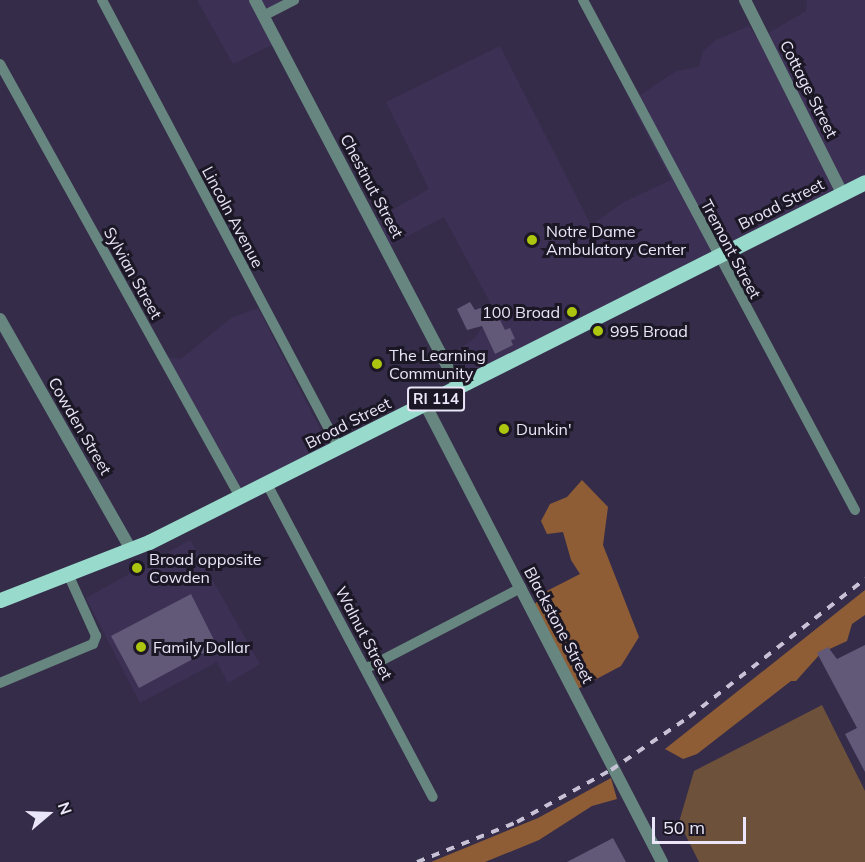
<!DOCTYPE html>
<html>
<head>
<meta charset="utf-8">
<style>
	body { margin:0 }
	#map { position:relative; width:865px; height:862px; overflow:hidden; background:#352c49; font-family:Mulish,sans-serif }
	div>[style] { position:absolute }
	.built>* { inset:0; background:#3c3054 }
	.green>* { inset:0; background:#6e513a }
	.forest>* { inset:0; background:#8e5d35 }
	.building>* { inset:0; background:#625878 }
	.minor>* { height:10px; margin:-5px; padding:0 5px; transform-origin:5px; border-radius:5px; background:#67867f }
	.tertiary>* { height:12px; margin:-6px; padding:0 6px; transform-origin:6px; border-radius:6px; background:#67867f }
	.primary>* { height:15px; margin:-7.5px; padding:0 7.5px; transform-origin:7.5px; border-radius:7.5px; background:#98dbcc }
	.rail>* { height:4px; margin-top:-2px; transform-origin:0; background:repeating-linear-gradient(90deg,#c8c2d7 0 8px,transparent 0 16px) }
	.dots>* { width:16px; height:16px; translate:-50% -50%; box-sizing:border-box; border:3px solid #1b1724; border-radius:50% }
	span { translate:-50% -50%; white-space:nowrap; text-align:center; line-height:1.15; -webkit-text-stroke:6px #1b1724; paint-order:stroke }
	.shield-label span { padding:2px 4px; background:#1b1724; border:2px solid; border-radius:4px; -webkit-text-stroke-width:0 }
	.shield-label { font-size:15px; color:#eae5f8; font-weight:700 }
	.street-label { font-size:16px; color:#eae5f8 }
	.poi-label { font-size:16px; color:#eae5f8 }
	.left { translate:0 -50%; text-align:left }
	.right { translate:-100% -50%; text-align:right }
	.north { position:absolute; left:18px; top:784px; width:60px; height:60px; -webkit-text-stroke:4px #1b1724; paint-order:stroke; rotate:71deg; font-size:16px; font-weight:700; line-height:24px; text-align:center; color:#eae5f8 }
	.north::after { content:''; display:block; margin:auto; width:21px; height:27px; background:#eae5f8; clip-path:polygon(50% 0,100% 100%,50% 72%,0 100%) }
	.scale { position:absolute; left:652px; top:817px; width:94px; height:27px; box-sizing:border-box; border:3px solid #eae5f8; border-top:0; padding-left:8px; font-size:18px; line-height:21px; white-space:nowrap; color:#eae5f8; -webkit-text-stroke:4px #1b1724; paint-order:stroke }
</style>
</head>
<body>
<div id="map">
	<div class="built">
		<div style="clip-path:polygon(197px 0,292px 0,260px 20px,272px 45px,233px 64px)"></div>
		<div style="clip-path:polygon(807px 0,865px 0,865px 180px,456px 388px,442px 360px,475px 338px,494px 310px,444px 217px,383px 249px,369px 223px,429px 189px,386px 102px,500px 46px,591px 225px,624px 202px,671px 180px,630px 102px,676px 71px,699px 67px,703px 51px,716px 40px,749px 26px,758px 39px,806px 11px)"></div>
		<div style="clip-path:polygon(258px 308px,331px 450px,238px 497px,157px 356px,181px 359px,231px 318px)"></div>
		<div style="clip-path:polygon(190px 540px,260px 664px,228px 683px,217px 662px,140px 703px,86px 598px)"></div>
	</div>
	<div class="green">
		<div style="clip-path:polygon(822px 705px,865px 791px,865px 862px,699px 862px,679px 822px,694px 771px)"></div>
	</div>
	<div class="forest">
		<div style="clip-path:polygon(582px 480px,608px 507px,603px 545px,639px 637px,621px 666px,572px 692px,528px 610px,539px 600px,537px 596px,580px 574px,571px 560px,563px 532px,547px 534px,541px 521px,550px 504px,567px 497px)"></div>
		<div style="clip-path:polygon(865px 590px,865px 615px,852px 624px,847px 641px,821px 653px,796px 681px,791px 681px,697px 754px,683px 759px,665px 749px)"></div>
		<div style="clip-path:polygon(611px 778px,617px 799px,592px 806px,539px 840px,485px 862px,431px 862px,538px 818px)"></div>
	</div>
	<div class="building">
		<div style="clip-path:polygon(470px 302px,475px 310px,485px 306px,492px 321px,499px 318px,505px 330px,510px 328px,515px 339px,511px 340px,513px 345px,495px 354px,482px 326px,467px 330px,457px 309px)"></div>
		<div style="clip-path:polygon(191px 594px,217px 646px,139px 688px,111px 636px)"></div>
		<div style="clip-path:polygon(865px 645px,865px 772px,845px 734px,857px 728px,817px 653px,828px 647px,837px 659px)"></div>
		<div style="clip-path:polygon(613px 838px,626px 862px,567px 862px)"></div>
	</div>
	<div class="minor">
		<div style="left:102px;top:0;width:507px;rotate:62.12deg"></div>
		<div style="left:583px;top:0;width:578px;rotate:61.93deg"></div>
		<div style="left:263px;top:16px;width:35px;rotate:-27deg"></div>
		<div style="left:0;top:64px;width:495px;rotate:61deg"></div>
		<div style="left:267px;top:484px;width:354px;rotate:62.1deg"></div>
		<div style="left:367px;top:668px;width:174px;rotate:-27.5deg"></div>
		<div style="left:0;top:683px;width:101px;rotate:-22.8deg"></div>
		<div style="left:93px;top:644px;width:9px;rotate:-69deg"></div>
		<div style="left:96px;top:636px;width:68px;rotate:-114.3deg"></div>
	</div>
	<div class="tertiary">
		<div style="left:255px;top:0;width:438px;rotate:62.3deg"></div>
		<div style="left:745px;top:0;width:216px;rotate:63.3deg"></div>
		<div style="left:0;top:319px;width:266px;rotate:60.4deg"></div>
		<div style="left:425px;top:404px;width:516px;rotate:62.64deg"></div>
	</div>
	<div class="primary">
		<div style="left:0;top:600px;width:160px;rotate:-21.3deg"></div>
		<div style="left:149px;top:542px;width:801px;rotate:-26.69deg"></div>
	</div>
	<div class="rail">
		<div style="left:417px;top:862px;width:108px;rotate:-21.8deg"></div>
		<div style="left:517px;top:822px;width:107px;rotate:-29deg"></div>
		<div style="left:611px;top:770px;width:94px;rotate:-34.2deg"></div>
		<div style="left:689px;top:717px;width:224px;rotate:-38.1deg"></div>
	</div>
	<div class="dots">
		<div style="left:532px;top:240px;background:#acc610"></div>
		<div style="left:572px;top:312px;background:#acc610"></div>
		<div style="left:598px;top:331px;background:#acc610"></div>
		<div style="left:377px;top:364px;background:#acc610"></div>
		<div style="left:504px;top:429px;background:#acc610"></div>
		<div style="left:137px;top:568px;background:#acc610"></div>
		<div style="left:141px;top:647px;background:#acc610"></div>
	</div>
	<div class="shield-label">
		<span style="left:436px;top:399px">RI 114</span>
	</div>
	<div class="street-label">
		<span style="left:809px;top:89px;rotate:63deg">Cottage Street</span>
		<span style="left:372px;top:186px;rotate:62deg">Chestnut Street</span>
		<span style="left:781px;top:204px;rotate:-27deg">Broad Street</span>
		<span style="left:233px;top:217px;rotate:62deg">Lincoln Avenue</span>
		<span style="left:731px;top:249px;rotate:62deg">Tremont Street</span>
		<span style="left:133px;top:273px;rotate:61deg">Sylvian Street</span>
		<span style="left:348px;top:423px;rotate:-27deg">Broad Street</span>
		<span style="left:80px;top:426px;rotate:60deg">Cowden Street</span>
		<span style="left:559px;top:625px;rotate:62deg">Blackstone Street</span>
		<span style="left:364px;top:633px;rotate:62deg">Walnut Street</span>
	</div>
	<div class="poi-label">
		<span class="left" style="left:546px;top:240px">Notre Dame<br>Ambulatory Center</span>
		<span class="right" style="left:560px;top:312px">100 Broad</span>
		<span class="left" style="left:610px;top:331px">995 Broad</span>
		<span class="left" style="left:389px;top:364px">The Learning<br>Community</span>
		<span class="left" style="left:516px;top:429px">Dunkin'</span>
		<span class="left" style="left:149px;top:568px">Broad opposite<br>Cowden</span>
		<span class="left" style="left:153px;top:647px">Family Dollar</span>
	</div>
	<div class="north">N</div>
	<div class="scale">50 m</div>
</div>
</body>
</html>
